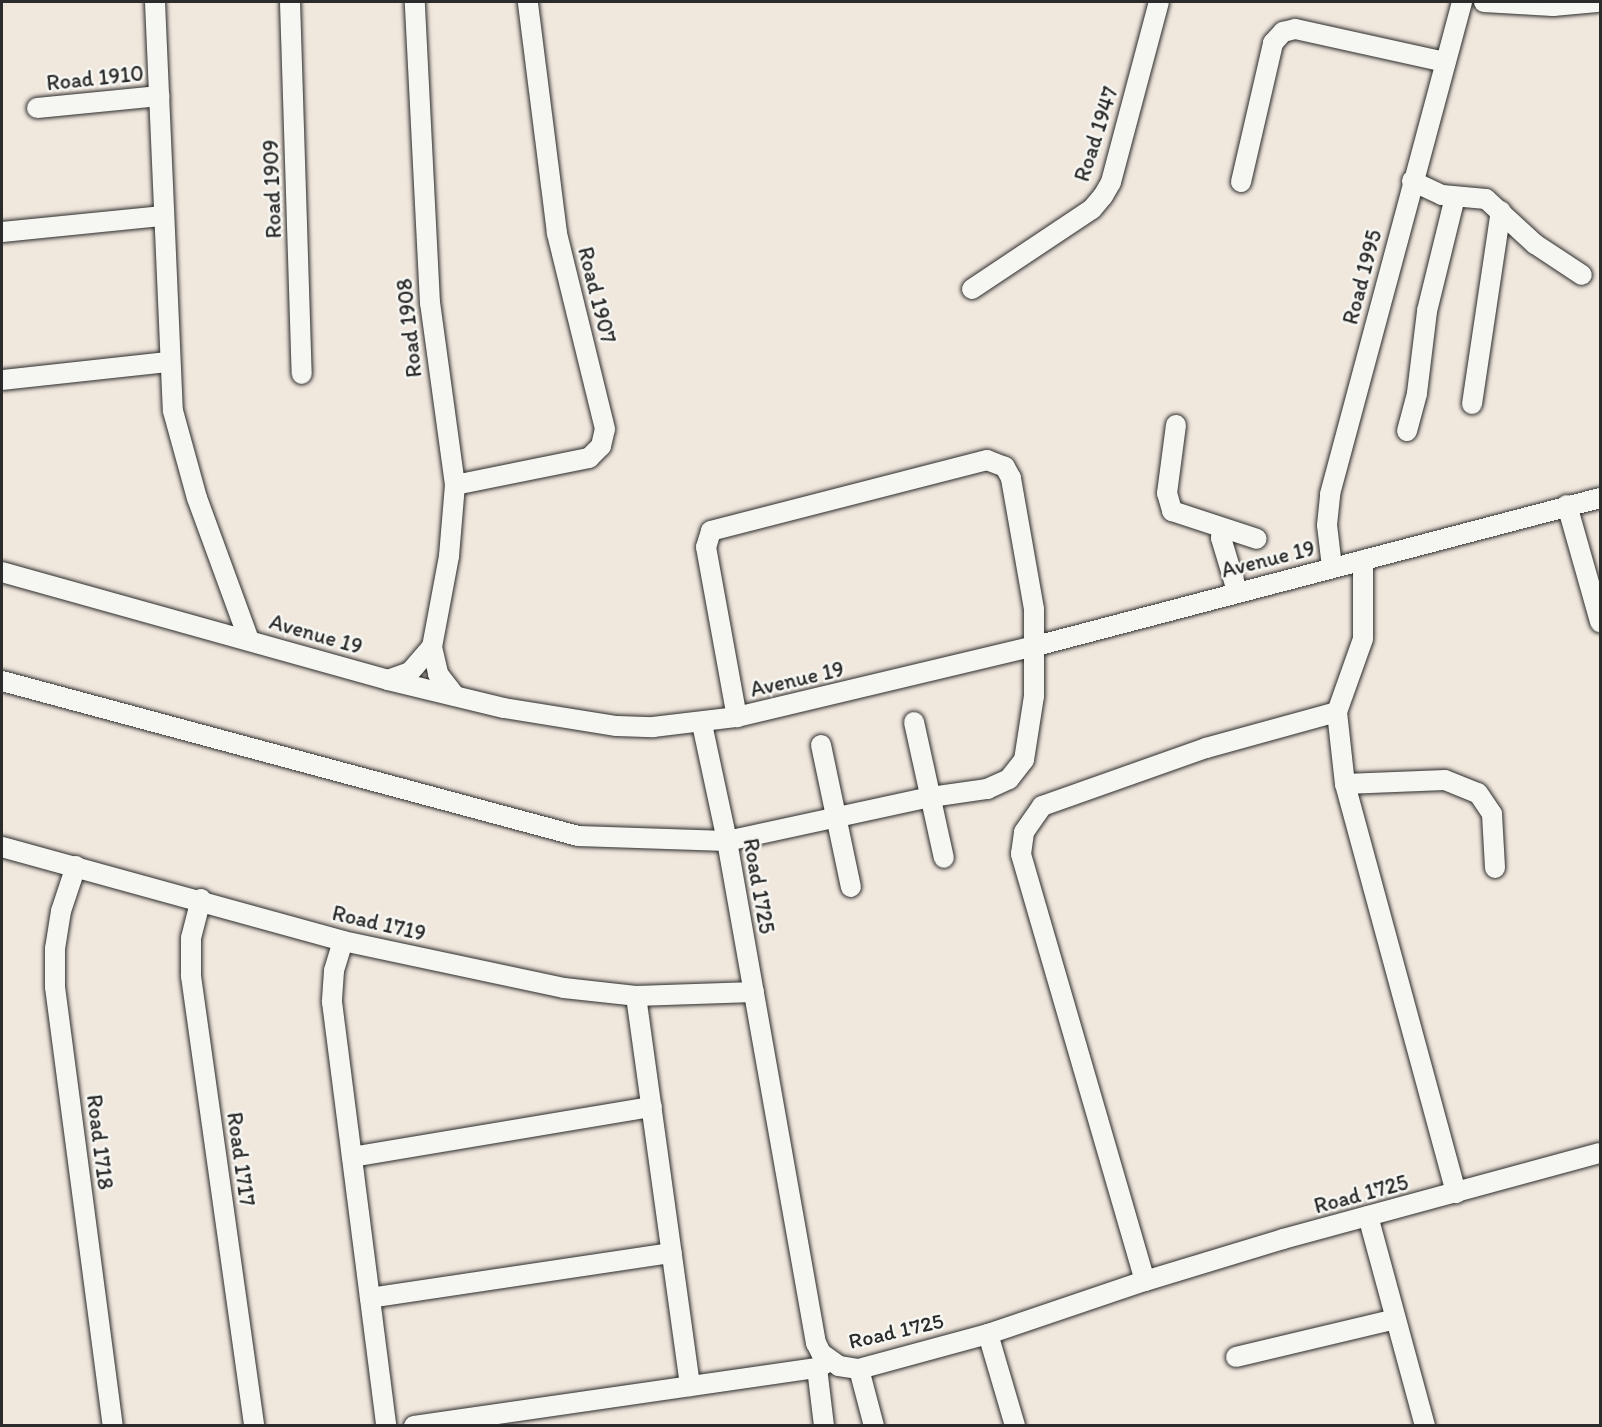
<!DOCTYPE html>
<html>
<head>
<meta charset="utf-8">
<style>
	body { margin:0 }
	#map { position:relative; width:1602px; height:1427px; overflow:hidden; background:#f0e7dd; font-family:Itim,sans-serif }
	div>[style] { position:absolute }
	.roads { filter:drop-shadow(0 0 2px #2b2b2b) drop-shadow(0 0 2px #2b2b2b) }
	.minor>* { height:20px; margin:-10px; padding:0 10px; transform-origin:10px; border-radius:10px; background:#f6f6f2 }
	span { translate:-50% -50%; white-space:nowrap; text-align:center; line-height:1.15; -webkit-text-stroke:5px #f6f6f2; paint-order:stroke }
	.street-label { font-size:22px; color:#2b2b2b }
	.frame { position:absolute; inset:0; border:3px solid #2b2b2b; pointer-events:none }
</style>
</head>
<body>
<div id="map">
	<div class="roads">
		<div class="minor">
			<div style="left:155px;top:2px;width:409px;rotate:87.5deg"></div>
			<div style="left:173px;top:411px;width:90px;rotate:74.6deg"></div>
			<div style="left:197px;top:498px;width:151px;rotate:69.9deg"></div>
			<div style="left:290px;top:2px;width:372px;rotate:88.2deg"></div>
			<div style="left:1484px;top:2px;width:69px;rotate:3.3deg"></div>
			<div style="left:1553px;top:6px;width:44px;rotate:-5.2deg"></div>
			<div style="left:37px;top:108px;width:123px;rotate:-5.6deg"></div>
			<div style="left:1412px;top:181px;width:33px;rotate:25deg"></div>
			<div style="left:1442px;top:195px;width:44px;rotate:5.2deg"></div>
			<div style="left:1486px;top:199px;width:67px;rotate:42.6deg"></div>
			<div style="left:1535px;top:244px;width:56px;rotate:33.4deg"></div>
			<div style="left:1241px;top:182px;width:143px;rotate:-77deg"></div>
			<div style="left:1273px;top:43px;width:15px;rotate:-48deg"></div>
			<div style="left:1283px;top:32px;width:12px;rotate:-14deg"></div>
			<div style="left:1295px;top:29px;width:154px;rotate:12.4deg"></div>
			<div style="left:2px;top:232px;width:162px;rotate:-5.7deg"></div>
			<div style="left:972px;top:289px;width:144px;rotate:-33.7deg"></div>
			<div style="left:1092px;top:209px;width:17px;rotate:-50deg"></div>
			<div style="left:1103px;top:196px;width:16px;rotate:-60deg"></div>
			<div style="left:1111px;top:182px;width:186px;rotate:-75.1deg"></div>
			<div style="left:2px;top:380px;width:168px;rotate:-6.2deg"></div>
			<div style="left:1472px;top:404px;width:195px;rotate:-81.5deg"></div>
			<div style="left:1176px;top:425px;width:69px;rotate:97.5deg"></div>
			<div style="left:1167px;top:493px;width:19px;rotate:74deg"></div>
			<div style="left:1172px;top:511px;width:89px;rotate:18.2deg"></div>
			<div style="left:1407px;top:431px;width:39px;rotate:-75deg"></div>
			<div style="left:1417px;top:393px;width:83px;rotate:-83deg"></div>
			<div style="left:1427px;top:311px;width:117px;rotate:-76.2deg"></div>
			<div style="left:455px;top:485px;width:137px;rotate:-11.4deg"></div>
			<div style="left:589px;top:458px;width:17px;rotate:-45deg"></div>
			<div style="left:601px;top:446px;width:17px;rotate:-77deg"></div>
			<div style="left:605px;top:429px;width:202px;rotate:-103.8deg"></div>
			<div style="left:557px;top:233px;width:233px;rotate:-97.2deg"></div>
			<div style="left:1567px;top:505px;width:122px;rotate:74.2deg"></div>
			<div style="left:1222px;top:529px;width:9px;rotate:96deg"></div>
			<div style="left:1221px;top:538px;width:55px;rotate:73.2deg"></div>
			<div style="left:1332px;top:567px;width:42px;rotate:-96.8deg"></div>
			<div style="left:1327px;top:525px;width:31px;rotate:-84deg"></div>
			<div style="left:1330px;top:494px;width:509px;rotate:-74.98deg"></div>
			<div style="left:2px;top:572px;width:401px;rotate:15.6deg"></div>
			<div style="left:388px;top:680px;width:119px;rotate:13.6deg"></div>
			<div style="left:504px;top:708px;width:114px;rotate:9.1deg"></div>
			<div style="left:617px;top:726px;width:36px;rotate:2deg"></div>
			<div style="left:653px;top:727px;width:85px;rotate:-6.8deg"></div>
			<div style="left:737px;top:717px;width:307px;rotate:-13.4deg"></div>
			<div style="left:1036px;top:646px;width:583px;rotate:-14.7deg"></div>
			<div style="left:432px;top:647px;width:28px;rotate:77deg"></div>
			<div style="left:438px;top:674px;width:28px;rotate:52deg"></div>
			<div style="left:388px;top:680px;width:23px;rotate:-20deg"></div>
			<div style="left:410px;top:672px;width:33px;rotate:-49deg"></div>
			<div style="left:432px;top:647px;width:93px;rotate:-79.4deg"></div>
			<div style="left:449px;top:556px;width:71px;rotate:-85.2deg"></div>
			<div style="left:455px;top:485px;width:184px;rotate:-97.8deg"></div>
			<div style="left:430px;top:303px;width:301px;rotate:-92.9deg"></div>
			<div style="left:2px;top:681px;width:596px;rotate:15.06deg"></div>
			<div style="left:578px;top:836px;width:149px;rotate:1.9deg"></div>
			<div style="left:727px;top:841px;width:209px;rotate:-12.2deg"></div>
			<div style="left:931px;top:797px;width:57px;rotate:-8.1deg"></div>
			<div style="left:987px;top:789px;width:24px;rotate:-24deg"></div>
			<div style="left:1009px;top:779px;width:24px;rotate:-52deg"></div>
			<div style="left:1024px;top:760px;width:65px;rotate:-81.1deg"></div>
			<div style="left:1034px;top:696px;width:87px;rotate:-90deg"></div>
			<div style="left:1034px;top:609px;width:133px;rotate:-100deg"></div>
			<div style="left:1011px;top:478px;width:13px;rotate:-119deg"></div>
			<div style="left:1005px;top:467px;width:19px;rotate:-159deg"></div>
			<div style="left:987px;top:460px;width:285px;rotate:165.6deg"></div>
			<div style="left:711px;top:531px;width:17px;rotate:107deg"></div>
			<div style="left:706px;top:547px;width:173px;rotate:79.7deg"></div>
			<div style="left:1337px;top:712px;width:72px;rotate:83.7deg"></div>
			<div style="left:1345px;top:784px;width:424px;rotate:74.8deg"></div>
			<div style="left:914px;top:722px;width:139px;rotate:77.6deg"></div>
			<div style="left:702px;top:724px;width:120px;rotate:77.9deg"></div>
			<div style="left:727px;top:841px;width:510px;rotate:79.95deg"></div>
			<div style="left:816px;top:1343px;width:11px;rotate:63deg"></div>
			<div style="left:821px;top:1353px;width:22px;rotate:36deg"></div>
			<div style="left:839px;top:1366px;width:20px;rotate:9deg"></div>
			<div style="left:859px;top:1369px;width:134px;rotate:-15.2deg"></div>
			<div style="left:988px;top:1334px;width:166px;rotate:-18.7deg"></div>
			<div style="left:1145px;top:1281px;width:144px;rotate:-16.9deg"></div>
			<div style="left:1283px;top:1239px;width:328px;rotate:-15.2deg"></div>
			<div style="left:821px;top:745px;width:145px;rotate:78.1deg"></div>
			<div style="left:1345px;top:784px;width:100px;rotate:-2.3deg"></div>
			<div style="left:1445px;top:780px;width:35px;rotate:22deg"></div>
			<div style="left:1478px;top:793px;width:25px;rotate:56deg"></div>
			<div style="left:1492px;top:814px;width:54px;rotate:86.8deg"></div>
			<div style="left:2px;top:847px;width:354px;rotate:15.4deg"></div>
			<div style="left:343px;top:941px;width:226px;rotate:12deg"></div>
			<div style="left:564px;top:988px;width:72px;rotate:6.3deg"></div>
			<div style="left:636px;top:996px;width:118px;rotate:-1.9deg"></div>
			<div style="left:76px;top:866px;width:47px;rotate:108.4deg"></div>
			<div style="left:61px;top:911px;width:37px;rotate:99deg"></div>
			<div style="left:55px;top:948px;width:39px;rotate:90deg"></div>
			<div style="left:55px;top:987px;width:443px;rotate:82.5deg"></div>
			<div style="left:201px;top:899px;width:40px;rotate:104.4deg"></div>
			<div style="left:191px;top:938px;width:38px;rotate:90deg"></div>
			<div style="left:191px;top:976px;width:454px;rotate:82deg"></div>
			<div style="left:343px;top:941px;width:31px;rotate:107deg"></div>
			<div style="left:334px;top:971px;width:31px;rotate:94deg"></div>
			<div style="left:332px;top:1002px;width:427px;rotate:82.7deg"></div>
			<div style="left:636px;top:996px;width:394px;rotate:82.1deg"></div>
			<div style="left:352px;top:1157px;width:304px;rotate:-9.5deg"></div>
			<div style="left:1368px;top:1216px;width:218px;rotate:74.8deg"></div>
			<div style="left:1145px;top:1281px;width:445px;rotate:-106.2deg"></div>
			<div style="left:1021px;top:854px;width:22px;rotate:-82deg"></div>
			<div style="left:1024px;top:832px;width:32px;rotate:-55deg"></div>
			<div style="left:1042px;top:806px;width:174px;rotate:-19.5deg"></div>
			<div style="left:1206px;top:748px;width:136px;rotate:-15.4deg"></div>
			<div style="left:1337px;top:712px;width:77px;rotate:-70.4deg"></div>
			<div style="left:1363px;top:639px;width:79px;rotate:-90deg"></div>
			<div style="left:370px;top:1298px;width:305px;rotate:-8.5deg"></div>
			<div style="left:988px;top:1334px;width:96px;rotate:73.6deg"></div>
			<div style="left:1236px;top:1357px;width:164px;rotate:-13.4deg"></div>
			<div style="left:817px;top:1368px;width:58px;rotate:83.1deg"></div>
			<div style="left:859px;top:1369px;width:59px;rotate:75.3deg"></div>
			<div style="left:414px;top:1426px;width:407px;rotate:-8.2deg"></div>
			<div style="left:817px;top:1368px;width:15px;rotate:-28deg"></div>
		</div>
	</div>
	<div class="street-label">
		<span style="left:95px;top:78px;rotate:-6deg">Road 1910</span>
		<span style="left:1096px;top:134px;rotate:-72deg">Road 1947</span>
		<span style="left:272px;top:189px;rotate:-92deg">Road 1909</span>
		<span style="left:1362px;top:277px;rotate:-75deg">Road 1995</span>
		<span style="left:597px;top:295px;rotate:76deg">Road 1907</span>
		<span style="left:409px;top:328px;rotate:-96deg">Road 1908</span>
		<span style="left:1268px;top:559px;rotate:-14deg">Avenue 19</span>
		<span style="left:316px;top:634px;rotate:16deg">Avenue 19</span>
		<span style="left:797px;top:679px;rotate:-13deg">Avenue 19</span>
		<span style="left:759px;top:886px;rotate:80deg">Road 1725</span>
		<span style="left:379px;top:923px;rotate:13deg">Road 1719</span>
		<span style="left:100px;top:1142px;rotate:83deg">Road 1718</span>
		<span style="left:241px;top:1159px;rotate:82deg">Road 1717</span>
		<span style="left:1361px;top:1194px;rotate:-15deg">Road 1725</span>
		<span style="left:896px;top:1331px;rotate:-13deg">Road 1725</span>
	</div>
	<div class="frame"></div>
</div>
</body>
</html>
